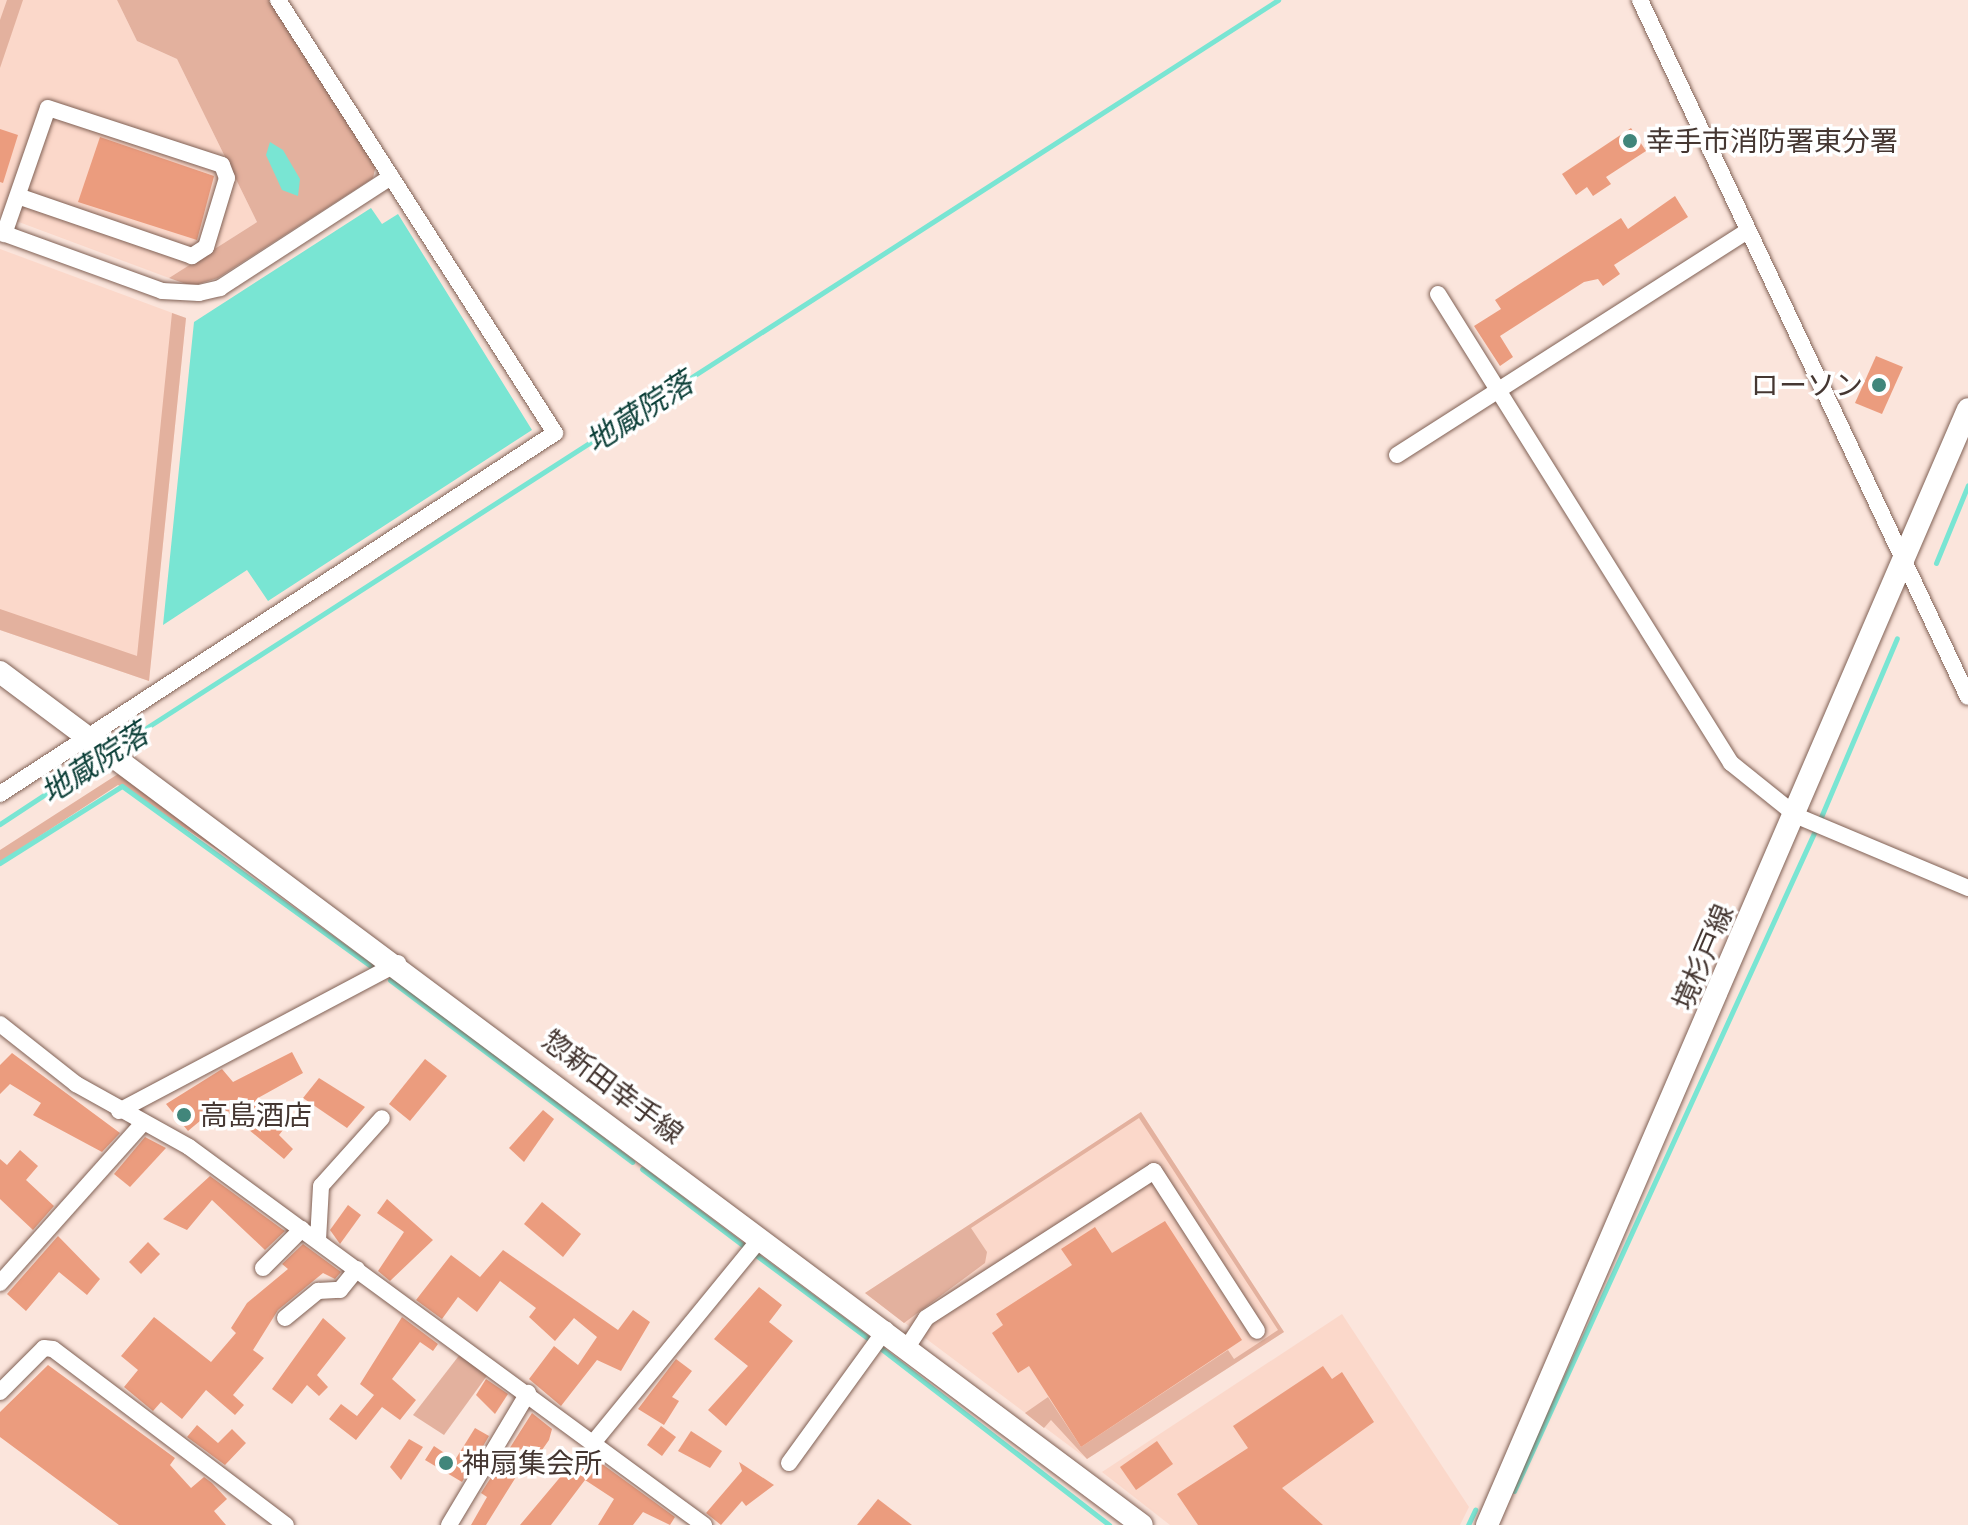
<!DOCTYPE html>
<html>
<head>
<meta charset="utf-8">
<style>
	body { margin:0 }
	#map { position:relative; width:1968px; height:1525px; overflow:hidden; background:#fbe5dc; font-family:"Public Sans","Noto Sans JP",sans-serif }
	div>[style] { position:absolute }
	.built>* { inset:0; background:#fbd8ca }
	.green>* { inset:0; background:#e3b19e }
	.water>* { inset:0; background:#79e5d3 }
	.stream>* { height:5px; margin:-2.5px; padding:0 2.5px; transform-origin:2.5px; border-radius:2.5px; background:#79e5d3 }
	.building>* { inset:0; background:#eb9c7e }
	.roads { filter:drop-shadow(0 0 2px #806155) drop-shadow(0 0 2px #806155) }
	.minor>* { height:16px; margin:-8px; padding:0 8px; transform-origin:8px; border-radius:8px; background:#fff }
	.major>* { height:22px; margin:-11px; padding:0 11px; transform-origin:11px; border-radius:11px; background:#fff }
	.dots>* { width:22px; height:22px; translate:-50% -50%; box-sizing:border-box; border:4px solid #fff; border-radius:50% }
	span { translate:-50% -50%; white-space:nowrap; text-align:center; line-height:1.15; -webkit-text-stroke:7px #fff; paint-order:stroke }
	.poi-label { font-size:28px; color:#453732 }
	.left { translate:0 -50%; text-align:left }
	.right { translate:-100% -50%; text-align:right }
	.street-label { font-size:28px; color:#453732 }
	.water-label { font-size:30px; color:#0d4039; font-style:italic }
</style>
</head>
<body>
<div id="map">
	<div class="built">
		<div style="clip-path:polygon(0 0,117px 0,137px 41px,177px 59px,257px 222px,169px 278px,0 215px)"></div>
		<div style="clip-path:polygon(0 249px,186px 318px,149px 681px,0 630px)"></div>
		<div style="clip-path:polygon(1141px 1112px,1284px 1332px,1087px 1459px,865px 1293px)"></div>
		<div style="clip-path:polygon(1342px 1314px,1469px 1507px,1460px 1525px,1170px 1525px,1102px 1472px)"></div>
	</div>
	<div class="green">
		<div style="clip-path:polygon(7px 0,23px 0,0 68px,0 20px)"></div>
		<div style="clip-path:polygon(117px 0,270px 0,376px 165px,373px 178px,218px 278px,192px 286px,169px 278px,257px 222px,177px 59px,137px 41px)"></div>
		<div style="clip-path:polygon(172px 313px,186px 318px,149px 681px,0 630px,0 609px,137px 656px)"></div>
		<div style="clip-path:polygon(118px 774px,241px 865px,118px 785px,0 862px,0 850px)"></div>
		<div style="clip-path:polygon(1141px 1112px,1284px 1332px,1087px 1459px,1051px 1420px,1044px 1428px,1025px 1413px,1048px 1397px,1081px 1447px,1228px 1350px,1234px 1359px,1278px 1330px,1139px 1118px,971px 1228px,987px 1252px,985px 1263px,904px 1323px,865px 1293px)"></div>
		<div style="clip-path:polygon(461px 1353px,489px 1373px,444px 1435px,413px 1415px)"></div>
	</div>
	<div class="water">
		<div style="clip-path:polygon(270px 142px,283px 150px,300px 179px,298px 196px,282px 190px,266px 155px)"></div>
		<div style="clip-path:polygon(371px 208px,382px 224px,398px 214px,532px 430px,268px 601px,247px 570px,163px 625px,194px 322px)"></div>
	</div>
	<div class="stream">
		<div style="left:1936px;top:563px;width:84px;rotate:-67.7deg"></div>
		<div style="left:115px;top:748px;width:1383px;rotate:-32.75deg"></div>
		<div style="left:1821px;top:817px;width:194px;rotate:-67deg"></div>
		<div style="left:0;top:824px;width:123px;rotate:-33.4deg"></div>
		<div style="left:0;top:863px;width:144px;rotate:-32.3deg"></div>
		<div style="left:122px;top:786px;width:310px;rotate:35.9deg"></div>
		<div style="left:390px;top:980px;width:303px;rotate:36.9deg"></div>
		<div style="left:642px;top:1169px;width:129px;rotate:37.1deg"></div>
		<div style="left:756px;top:1255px;width:142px;rotate:36.7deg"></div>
		<div style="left:879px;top:1347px;width:291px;rotate:37.7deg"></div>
		<div style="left:1514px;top:1491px;width:723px;rotate:-65.49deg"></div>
		<div style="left:1468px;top:1525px;width:17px;rotate:-65deg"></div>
	</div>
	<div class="building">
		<div style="clip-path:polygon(1631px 128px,1646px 151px,1606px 177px,1611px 184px,1593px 196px,1587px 187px,1576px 195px,1562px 174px)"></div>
		<div style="clip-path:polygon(0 129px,18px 135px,3px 183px,0 182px)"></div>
		<div style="clip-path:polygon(100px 137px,214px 176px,197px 240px,78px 202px)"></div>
		<div style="clip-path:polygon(1675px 196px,1688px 217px,1614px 265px,1620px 274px,1603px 286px,1598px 279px,1584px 282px,1500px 336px,1513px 357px,1500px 366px,1474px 326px,1501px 309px,1495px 300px,1621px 218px,1628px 229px)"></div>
		<div style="clip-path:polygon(1876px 356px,1903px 367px,1882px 414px,1855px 403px)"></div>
		<div style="clip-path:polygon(292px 1052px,303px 1073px,258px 1098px,287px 1125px,279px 1135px,293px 1149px,284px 1159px,219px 1105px,188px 1131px,166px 1104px,222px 1069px,233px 1082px)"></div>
		<div style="clip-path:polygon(12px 1053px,120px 1133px,102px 1152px,33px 1115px,41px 1103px,10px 1084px,0 1094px,0 1065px)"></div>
		<div style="clip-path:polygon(425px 1059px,447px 1076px,410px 1121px,389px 1104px)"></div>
		<div style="clip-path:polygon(319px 1078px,365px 1107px,347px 1128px,303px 1098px)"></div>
		<div style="clip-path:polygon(543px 1110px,554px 1119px,524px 1162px,509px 1148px)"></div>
		<div style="clip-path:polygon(145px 1137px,166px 1148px,130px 1187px,114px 1174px)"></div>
		<div style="clip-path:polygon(20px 1150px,38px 1166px,26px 1180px,54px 1206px,33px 1230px,0 1199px,0 1159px,7px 1165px)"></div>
		<div style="clip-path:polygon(210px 1176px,282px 1229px,285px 1231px,265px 1250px,212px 1200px,187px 1230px,163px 1219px)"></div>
		<div style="clip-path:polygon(387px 1199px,433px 1240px,390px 1281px,378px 1271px,404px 1232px,377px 1213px)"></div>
		<div style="clip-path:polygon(542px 1202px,581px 1234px,563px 1257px,524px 1224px)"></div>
		<div style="clip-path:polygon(348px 1205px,361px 1215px,340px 1244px,330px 1230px)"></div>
		<div style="clip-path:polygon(1165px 1221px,1242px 1340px,1081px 1447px,1029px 1366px,1018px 1373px,992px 1333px,1003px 1325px,996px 1314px,1072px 1265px,1061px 1249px,1095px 1227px,1112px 1253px)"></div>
		<div style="clip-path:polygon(58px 1236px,100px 1279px,87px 1295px,59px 1272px,26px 1311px,7px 1294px)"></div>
		<div style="clip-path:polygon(148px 1242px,160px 1254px,141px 1274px,129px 1262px)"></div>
		<div style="clip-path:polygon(303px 1244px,341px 1272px,335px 1279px,323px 1273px,278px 1310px,253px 1350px,264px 1358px,233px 1395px,244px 1405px,235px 1415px,206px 1390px,182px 1419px,161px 1402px,153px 1411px,124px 1387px,138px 1370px,121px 1356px,154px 1317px,211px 1362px,236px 1333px,231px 1328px,247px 1303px,288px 1269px,282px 1264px)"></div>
		<div style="clip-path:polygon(503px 1250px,618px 1330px,633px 1310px,650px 1322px,621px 1371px,597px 1360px,561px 1406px,529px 1379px,554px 1346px,578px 1365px,597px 1337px,574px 1318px,555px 1341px,529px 1317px,536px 1308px,500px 1281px,477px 1312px,458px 1297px,442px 1319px,416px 1300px,451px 1255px,480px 1277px)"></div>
		<div style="clip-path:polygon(759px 1287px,782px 1305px,769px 1322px,793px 1341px,726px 1426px,708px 1410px,748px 1366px,714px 1339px)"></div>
		<div style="clip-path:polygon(402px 1317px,438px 1344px,433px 1351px,420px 1342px,392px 1379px,416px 1400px,400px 1420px,382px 1407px,356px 1440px,329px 1419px,341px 1404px,357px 1416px,374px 1395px,360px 1384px)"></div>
		<div style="clip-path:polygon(323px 1318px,346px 1338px,317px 1375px,328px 1387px,319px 1396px,307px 1385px,292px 1404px,272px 1389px)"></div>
		<div style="clip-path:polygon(676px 1359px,692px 1371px,672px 1397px,679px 1401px,664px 1425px,638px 1409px)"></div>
		<div style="clip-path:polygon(48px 1365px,175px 1458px,170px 1465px,191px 1488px,204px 1477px,212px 1483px,227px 1499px,214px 1511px,226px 1525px,119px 1525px,0 1437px,0 1412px)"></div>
		<div style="clip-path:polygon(1323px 1366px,1332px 1379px,1342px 1372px,1374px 1422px,1282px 1488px,1323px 1525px,1198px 1525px,1177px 1494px,1248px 1448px,1233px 1426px)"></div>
		<div style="clip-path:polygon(486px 1379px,508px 1394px,495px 1414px,476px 1395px)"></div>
		<div style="clip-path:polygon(532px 1413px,552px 1429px,549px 1440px,535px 1460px,529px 1456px,486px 1525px,471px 1525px,487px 1497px,481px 1493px)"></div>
		<div style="clip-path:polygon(197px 1425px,218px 1443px,232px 1429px,246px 1443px,225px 1465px,187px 1437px)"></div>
		<div style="clip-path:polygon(661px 1426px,676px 1437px,662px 1456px,647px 1445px)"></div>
		<div style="clip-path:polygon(475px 1428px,489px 1436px,462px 1482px,425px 1460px,434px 1446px,455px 1460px)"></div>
		<div style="clip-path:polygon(691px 1431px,722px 1451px,710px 1468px,678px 1451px)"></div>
		<div style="clip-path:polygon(409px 1439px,423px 1447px,401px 1480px,390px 1467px)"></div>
		<div style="clip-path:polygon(1157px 1441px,1173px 1464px,1136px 1490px,1120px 1467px)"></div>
		<div style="clip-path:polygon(583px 1450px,675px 1517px,670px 1525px,643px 1512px,633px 1525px,598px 1525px,614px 1499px,585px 1480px,551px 1525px,520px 1525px)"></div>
		<div style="clip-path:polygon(739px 1462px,774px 1485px,746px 1506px,742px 1501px,721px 1525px,706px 1513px,742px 1471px)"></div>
		<div style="clip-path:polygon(878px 1499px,912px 1525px,857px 1525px)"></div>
	</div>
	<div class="roads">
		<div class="minor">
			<div style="left:1640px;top:0;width:770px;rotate:64.8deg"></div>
			<div style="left:0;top:232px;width:172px;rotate:20deg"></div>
			<div style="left:162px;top:291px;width:37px;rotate:3deg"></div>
			<div style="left:199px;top:293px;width:22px;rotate:-13deg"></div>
			<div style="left:220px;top:288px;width:204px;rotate:-33deg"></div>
			<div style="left:4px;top:234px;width:133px;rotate:-70.8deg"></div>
			<div style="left:48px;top:108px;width:183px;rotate:18.1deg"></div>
			<div style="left:222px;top:165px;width:14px;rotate:69deg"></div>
			<div style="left:227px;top:178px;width:72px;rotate:106.9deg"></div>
			<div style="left:206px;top:247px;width:17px;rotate:147deg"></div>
			<div style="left:192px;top:256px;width:184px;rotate:-161deg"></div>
			<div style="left:1438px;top:294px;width:553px;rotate:58.01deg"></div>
			<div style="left:1731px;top:763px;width:85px;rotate:38.8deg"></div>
			<div style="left:1797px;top:816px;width:186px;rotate:22.8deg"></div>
			<div style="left:1397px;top:455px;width:414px;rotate:-32.6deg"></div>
			<div style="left:0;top:794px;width:662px;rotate:-33.04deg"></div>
			<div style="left:555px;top:433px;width:514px;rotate:-122.61deg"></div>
			<div style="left:0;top:1024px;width:97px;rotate:38.3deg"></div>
			<div style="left:76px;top:1084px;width:129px;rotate:29.1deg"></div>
			<div style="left:189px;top:1147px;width:639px;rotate:36.28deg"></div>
			<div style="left:119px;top:1111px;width:316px;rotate:-27.9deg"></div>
			<div style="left:318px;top:1240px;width:54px;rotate:-86.8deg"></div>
			<div style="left:321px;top:1186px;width:91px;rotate:-48.1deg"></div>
			<div style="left:263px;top:1268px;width:55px;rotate:-45deg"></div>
			<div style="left:0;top:1283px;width:215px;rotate:-48.2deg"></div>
			<div style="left:285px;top:1318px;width:43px;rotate:-39.3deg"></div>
			<div style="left:318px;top:1291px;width:22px;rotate:-3deg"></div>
			<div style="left:340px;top:1290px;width:27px;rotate:-51deg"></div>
			<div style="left:908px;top:1346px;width:33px;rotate:-57deg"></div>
			<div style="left:926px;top:1318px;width:271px;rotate:-32.8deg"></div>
			<div style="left:1154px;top:1171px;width:190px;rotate:57.2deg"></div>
			<div style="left:0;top:1392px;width:62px;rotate:-45deg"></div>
			<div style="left:44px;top:1348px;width:9px;rotate:6deg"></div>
			<div style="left:53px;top:1349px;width:292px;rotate:37.1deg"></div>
			<div style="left:593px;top:1443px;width:265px;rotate:-50.7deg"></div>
			<div style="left:789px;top:1463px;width:165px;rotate:-54.1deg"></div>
			<div style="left:449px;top:1525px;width:154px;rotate:-59.1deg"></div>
		</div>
		<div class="major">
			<div style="left:0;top:672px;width:1425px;rotate:36.76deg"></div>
			<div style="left:1487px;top:1525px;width:1215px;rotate:-66.68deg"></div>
		</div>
	</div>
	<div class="dots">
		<div style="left:1630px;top:141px;background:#41867b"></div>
		<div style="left:1879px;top:385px;background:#41867b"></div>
		<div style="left:184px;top:1115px;background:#41867b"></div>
		<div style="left:446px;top:1463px;background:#41867b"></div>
	</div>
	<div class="poi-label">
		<span class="left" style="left:1646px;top:141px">幸手市消防署東分署</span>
		<span class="right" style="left:1863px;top:385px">ローソン</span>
		<span class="left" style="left:200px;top:1115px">高島酒店</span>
		<span class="left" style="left:462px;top:1463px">神扇集会所</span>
	</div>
	<div class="street-label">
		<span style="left:1703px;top:957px;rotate:-67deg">境杉戸線</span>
		<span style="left:613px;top:1087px;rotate:37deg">惣新田幸手線</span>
	</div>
	<div class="water-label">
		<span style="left:639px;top:412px;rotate:-33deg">地蔵院落</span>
		<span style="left:94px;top:763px;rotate:-33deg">地蔵院落</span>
	</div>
</div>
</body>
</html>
